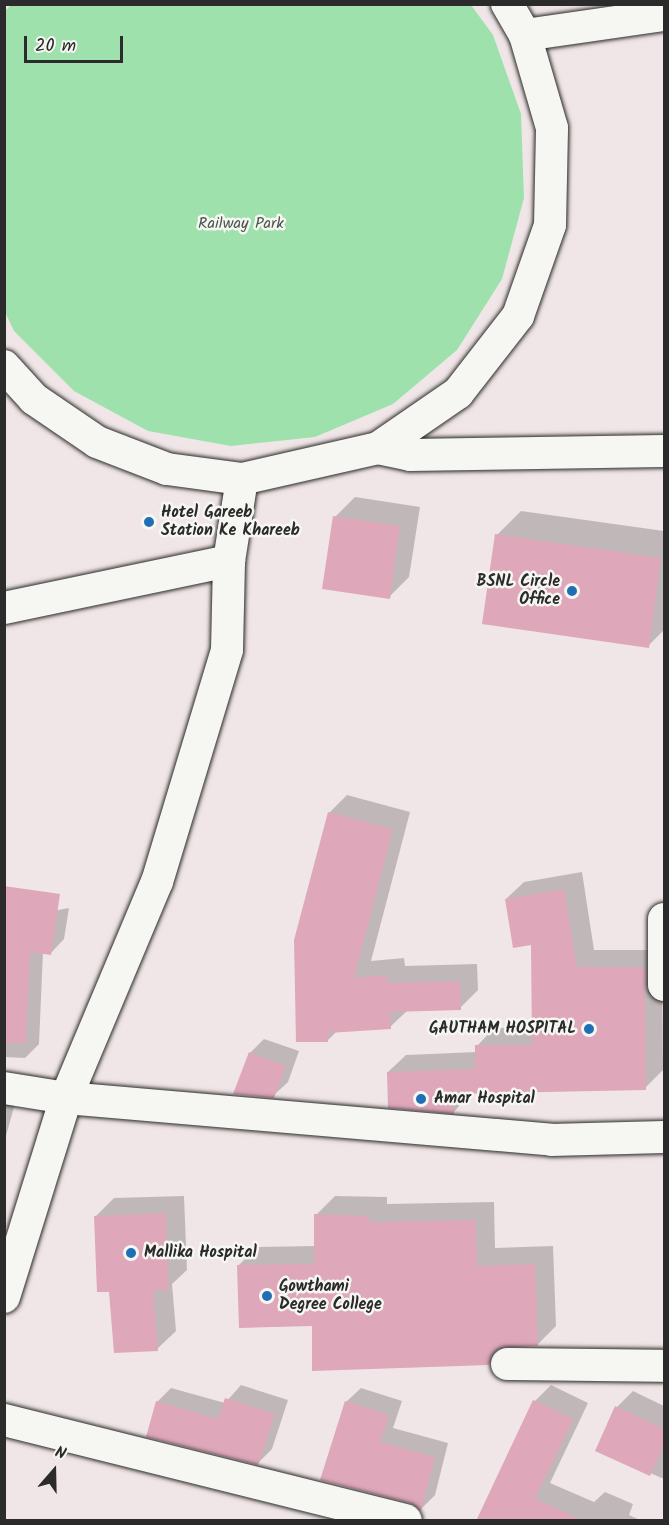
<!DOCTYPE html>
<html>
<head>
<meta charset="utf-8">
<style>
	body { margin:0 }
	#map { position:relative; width:669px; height:1525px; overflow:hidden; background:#f1e6e7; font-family:Kalam,sans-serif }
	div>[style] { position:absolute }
	.green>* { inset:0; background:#9ee1ac }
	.shadow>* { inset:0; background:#0003 }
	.building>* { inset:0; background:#dea7ba }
	.roads { filter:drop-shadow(0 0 2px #2b2b2b) drop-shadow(0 0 2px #2b2b2b) }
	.minor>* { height:32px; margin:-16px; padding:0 16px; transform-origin:16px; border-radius:16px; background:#f6f6f2 }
	.dots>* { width:16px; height:16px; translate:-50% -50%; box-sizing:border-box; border:3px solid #f6f6f2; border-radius:50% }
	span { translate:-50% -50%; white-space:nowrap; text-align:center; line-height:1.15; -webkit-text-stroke:5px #f6f6f2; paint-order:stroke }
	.park-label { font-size:16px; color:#48584b }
	.poi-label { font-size:16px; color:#2b2b2b; font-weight:700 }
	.left { translate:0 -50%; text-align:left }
	.right { translate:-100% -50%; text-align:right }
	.frame { position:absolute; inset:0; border:6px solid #2b2b2b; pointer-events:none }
	.north { position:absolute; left:24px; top:1441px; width:60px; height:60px; -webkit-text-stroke:4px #f6f6f2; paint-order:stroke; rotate:20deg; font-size:16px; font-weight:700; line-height:24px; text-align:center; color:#2b2b2b }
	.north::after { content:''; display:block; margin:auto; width:21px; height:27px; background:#2b2b2b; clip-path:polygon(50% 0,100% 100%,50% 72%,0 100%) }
	.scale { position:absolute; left:24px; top:36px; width:99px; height:27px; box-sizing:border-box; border:3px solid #2b2b2b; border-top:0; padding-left:8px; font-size:18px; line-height:21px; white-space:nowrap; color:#2b2b2b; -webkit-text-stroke:4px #f6f6f2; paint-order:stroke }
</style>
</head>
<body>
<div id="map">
	<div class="green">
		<div style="clip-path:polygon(11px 5px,471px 5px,493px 35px,521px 114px,524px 198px,502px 279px,457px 350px,393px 404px,315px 437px,231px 446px,148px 431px,74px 391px,14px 331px,5px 312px,4px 12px)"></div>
	</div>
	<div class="shadow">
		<div style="clip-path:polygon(355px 497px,420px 507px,409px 577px,389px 597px,335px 517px)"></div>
		<div style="clip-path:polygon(521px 511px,664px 531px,664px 630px,648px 646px,497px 535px)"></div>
		<div style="clip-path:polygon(347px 795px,410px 812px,371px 961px,404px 958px,405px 966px,477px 964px,478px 990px,460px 1008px,408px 1010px,390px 1027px,337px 1031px,327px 1041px,329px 813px)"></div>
		<div style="clip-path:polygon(582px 872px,594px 950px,662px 950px,663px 1070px,645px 1088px,471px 1092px,454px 1112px,388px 1072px,406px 1055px,477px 1052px,477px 1046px,494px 1028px,533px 1028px,533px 943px,506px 899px,524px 882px)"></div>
		<div style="clip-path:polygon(69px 908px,64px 939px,51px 953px,43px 952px,39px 1044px,25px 1058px,4px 1057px,4px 920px)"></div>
		<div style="clip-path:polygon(264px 1039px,299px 1051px,288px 1082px,273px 1096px,250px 1053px)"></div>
		<div style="clip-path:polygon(4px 1086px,19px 1089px,4px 1143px)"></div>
		<div style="clip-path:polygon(184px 1196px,187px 1270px,172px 1284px,176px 1331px,157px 1349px,95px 1217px,114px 1198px)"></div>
		<div style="clip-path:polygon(335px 1196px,387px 1197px,387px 1204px,494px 1202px,495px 1248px,553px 1246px,556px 1326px,537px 1345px,506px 1346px,489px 1364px,314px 1324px,238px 1266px,257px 1247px,315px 1246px,316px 1215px)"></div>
		<div style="clip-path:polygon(241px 1385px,288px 1400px,272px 1449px,258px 1463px,157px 1402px,171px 1388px,225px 1403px)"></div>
		<div style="clip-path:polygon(551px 1385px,588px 1403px,550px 1483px,594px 1502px,605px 1492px,633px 1504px,629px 1515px,640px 1520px,479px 1520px,535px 1401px)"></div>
		<div style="clip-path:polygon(361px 1388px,402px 1401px,393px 1428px,448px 1443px,435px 1495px,421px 1509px,411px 1501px,346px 1402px)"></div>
		<div style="clip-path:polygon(633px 1391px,664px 1406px,664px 1479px,597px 1450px,617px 1407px)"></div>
	</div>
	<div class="building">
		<div style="clip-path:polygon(333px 516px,400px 526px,390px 599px,322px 589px)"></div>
		<div style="clip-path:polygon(495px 534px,661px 558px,649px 648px,482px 624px)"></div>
		<div style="clip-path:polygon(328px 812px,393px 829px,354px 978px,387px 975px,388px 983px,460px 981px,461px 1010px,390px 1012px,391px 1029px,328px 1033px,328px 1042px,296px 1042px,294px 940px)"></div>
		<div style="clip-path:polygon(4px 886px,60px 894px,51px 955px,30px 952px,26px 1043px,4px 1043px)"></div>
		<div style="clip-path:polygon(564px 889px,577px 967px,645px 967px,646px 1090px,453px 1094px,454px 1114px,388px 1108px,387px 1072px,475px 1069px,475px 1045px,532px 1045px,531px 945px,513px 948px,505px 899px)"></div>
		<div style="clip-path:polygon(249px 1052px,286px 1066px,274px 1098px,233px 1094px)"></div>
		<div style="clip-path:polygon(166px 1213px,169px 1290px,153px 1290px,158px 1351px,114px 1353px,109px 1292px,97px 1292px,94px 1216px)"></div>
		<div style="clip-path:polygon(314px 1214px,369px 1216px,369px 1222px,476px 1220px,477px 1266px,535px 1264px,538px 1346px,499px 1348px,491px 1355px,489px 1365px,312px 1371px,312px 1326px,239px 1328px,237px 1265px,314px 1264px)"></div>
		<div style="clip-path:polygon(225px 1398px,275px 1414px,258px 1465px,146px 1437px,156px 1401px,218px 1419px)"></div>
		<div style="clip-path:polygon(533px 1400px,573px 1419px,535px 1499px,584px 1521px,476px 1521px)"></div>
		<div style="clip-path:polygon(345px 1401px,389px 1415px,380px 1442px,435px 1457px,421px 1511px,410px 1503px,320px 1480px)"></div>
		<div style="clip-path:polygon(615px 1406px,664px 1429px,664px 1445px,650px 1476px,595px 1451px)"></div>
	</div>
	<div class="roads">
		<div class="minor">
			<div style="left:525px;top:35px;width:140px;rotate:-8.2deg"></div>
			<div style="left:4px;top:366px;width:45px;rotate:47.7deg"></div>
			<div style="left:34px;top:399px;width:76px;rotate:34.3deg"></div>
			<div style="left:97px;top:442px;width:75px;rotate:21.1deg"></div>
			<div style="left:167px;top:469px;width:76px;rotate:7.6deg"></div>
			<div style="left:242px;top:479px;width:139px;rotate:-12.8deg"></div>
			<div style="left:378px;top:448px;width:97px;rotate:-34.5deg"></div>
			<div style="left:458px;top:393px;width:98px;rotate:-52.1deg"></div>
			<div style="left:518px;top:316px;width:96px;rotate:-70.6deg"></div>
			<div style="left:550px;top:225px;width:97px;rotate:-88.8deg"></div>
			<div style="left:552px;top:128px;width:97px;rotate:-106.2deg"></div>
			<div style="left:525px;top:35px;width:36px;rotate:-120deg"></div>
			<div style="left:378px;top:448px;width:33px;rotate:12deg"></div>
			<div style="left:410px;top:455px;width:254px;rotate:-0.9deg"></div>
			<div style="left:4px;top:608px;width:230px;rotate:-11.8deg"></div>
			<div style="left:664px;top:919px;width:66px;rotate:90deg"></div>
			<div style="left:4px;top:1088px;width:63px;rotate:9.2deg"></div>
			<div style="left:66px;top:1098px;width:487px;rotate:4.9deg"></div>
			<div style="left:551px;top:1140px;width:113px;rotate:-1.5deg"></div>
			<div style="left:4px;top:1297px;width:208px;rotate:-72.7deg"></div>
			<div style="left:66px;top:1098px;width:234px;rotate:-67.2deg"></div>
			<div style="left:157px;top:882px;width:242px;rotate:-73.2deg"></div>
			<div style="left:227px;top:650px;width:89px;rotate:-88.7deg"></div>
			<div style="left:229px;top:561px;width:83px;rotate:-81deg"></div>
			<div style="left:507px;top:1364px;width:157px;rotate:0.7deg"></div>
			<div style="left:4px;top:1420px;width:414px;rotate:14deg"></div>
		</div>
	</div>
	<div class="dots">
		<div style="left:149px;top:522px;background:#1f6fb2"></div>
		<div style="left:572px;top:591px;background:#1f6fb2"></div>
		<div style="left:589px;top:1029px;background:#1f6fb2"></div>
		<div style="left:421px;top:1099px;background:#1f6fb2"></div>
		<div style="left:131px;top:1253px;background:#1f6fb2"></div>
		<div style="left:267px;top:1296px;background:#1f6fb2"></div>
	</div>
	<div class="park-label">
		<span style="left:241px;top:224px">Railway Park</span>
	</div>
	<div class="poi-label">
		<span class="left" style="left:161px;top:522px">Hotel Gareeb<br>Station Ke Khareeb</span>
		<span class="right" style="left:560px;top:591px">BSNL Circle<br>Office</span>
		<span class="right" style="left:576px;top:1029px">GAUTHAM HOSPITAL</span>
		<span class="left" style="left:434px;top:1099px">Amar Hospital</span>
		<span class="left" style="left:144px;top:1253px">Mallika Hospital</span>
		<span class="left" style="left:279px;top:1296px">Gowthami<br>Degree College</span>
	</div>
	<div class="frame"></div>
	<div class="north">N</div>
	<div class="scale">20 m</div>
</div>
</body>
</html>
